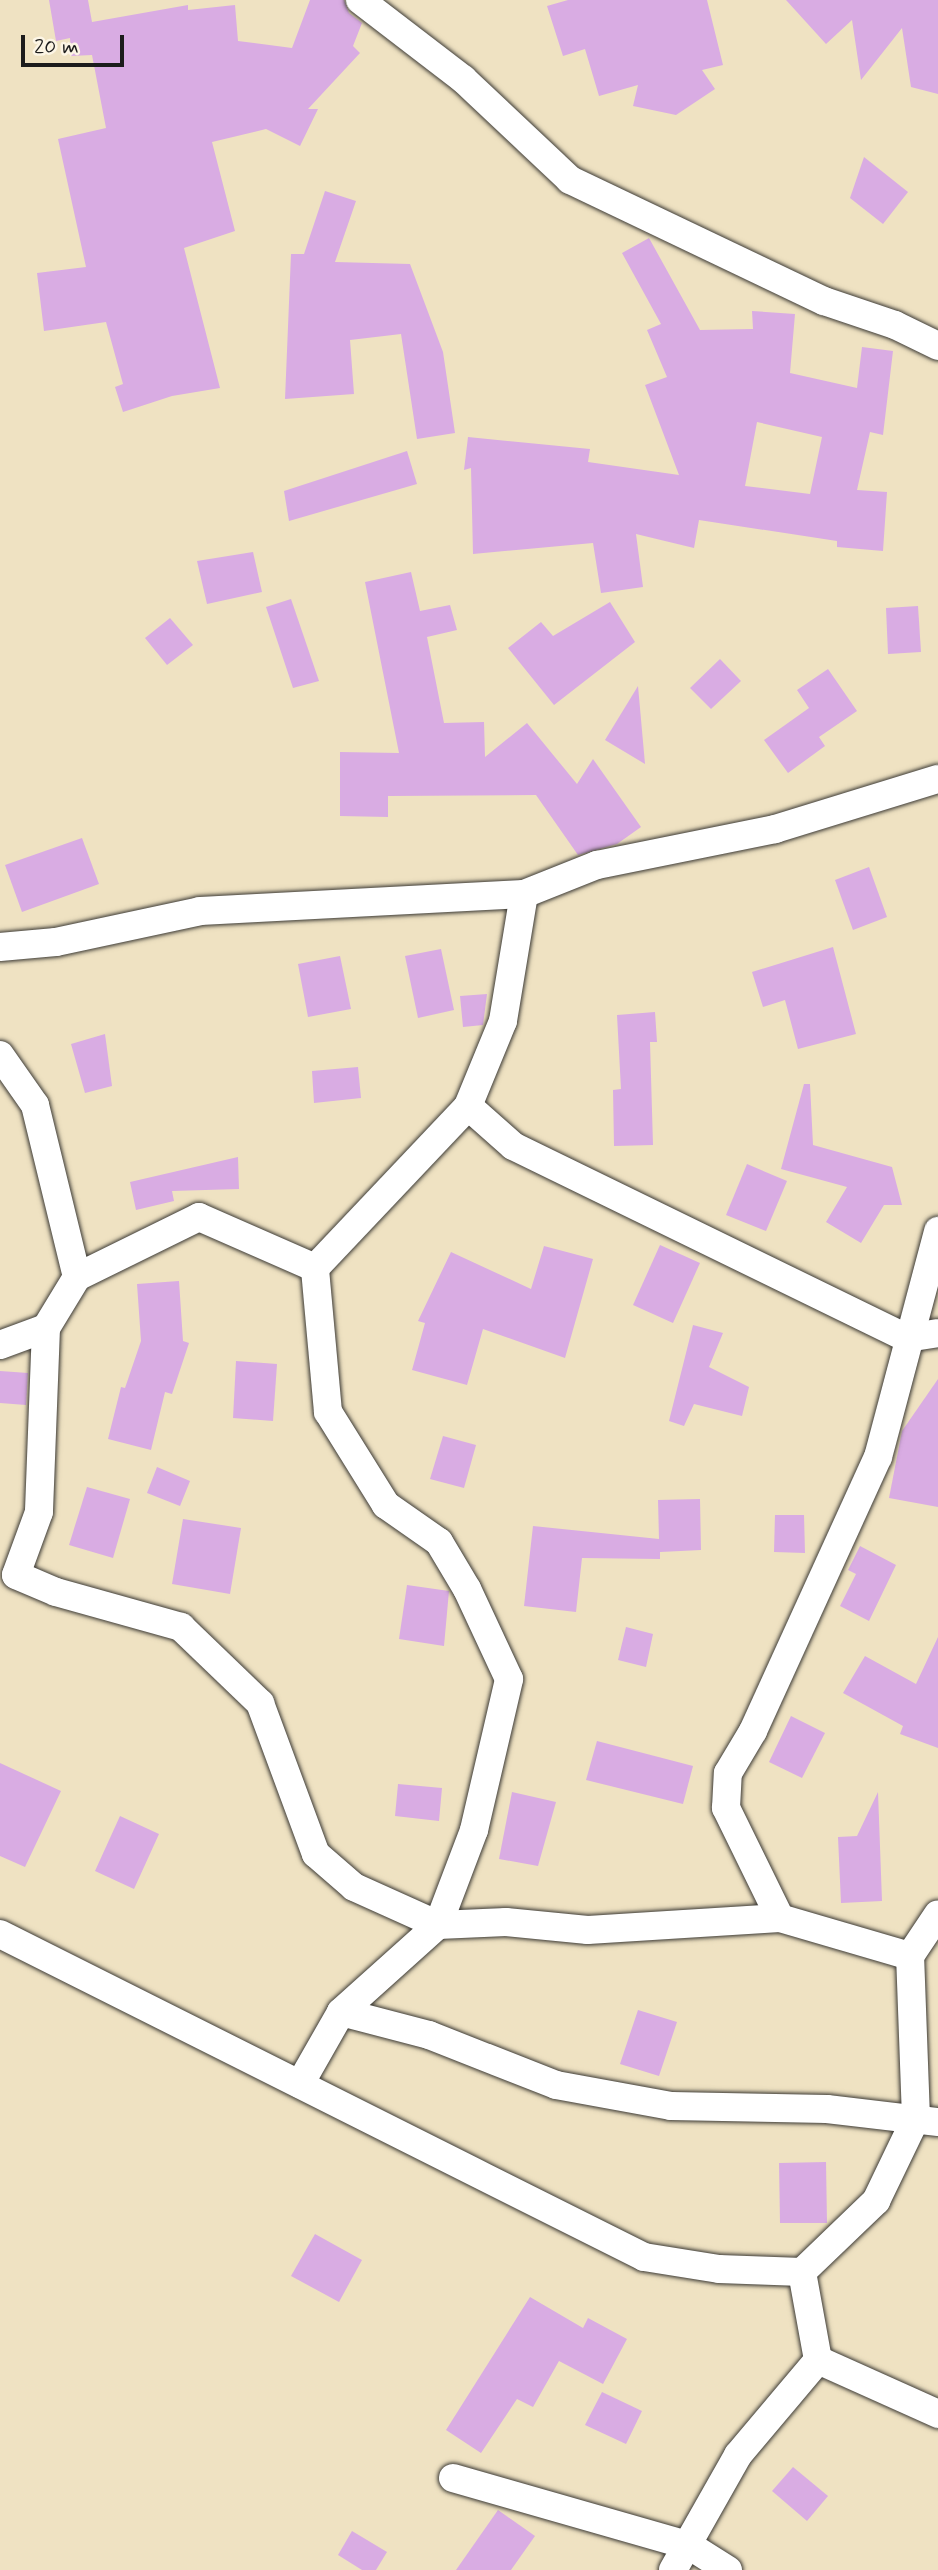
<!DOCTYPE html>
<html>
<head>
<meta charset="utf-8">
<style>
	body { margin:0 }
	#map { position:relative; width:938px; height:2570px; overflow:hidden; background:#efe2c2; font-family:Mynerve,sans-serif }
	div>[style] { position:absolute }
	.building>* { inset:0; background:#d9ace3 }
	.roads { filter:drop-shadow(0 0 2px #3c3a35) drop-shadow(0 0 2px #3c3a35) }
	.street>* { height:28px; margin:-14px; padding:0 14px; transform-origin:14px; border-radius:14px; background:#fff }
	span { translate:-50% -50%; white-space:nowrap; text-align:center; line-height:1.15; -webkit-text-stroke:5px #fcf5e5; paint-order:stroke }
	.scale { position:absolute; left:21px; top:35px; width:103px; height:32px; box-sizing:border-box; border:4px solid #1c1c1c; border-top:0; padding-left:9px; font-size:21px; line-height:24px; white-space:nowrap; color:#1c1c1c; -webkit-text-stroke:5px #fcf5e5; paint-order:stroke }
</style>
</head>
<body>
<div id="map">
	<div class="building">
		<div style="clip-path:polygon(49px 0,88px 0,92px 22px,188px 5px,188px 10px,235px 5px,238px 41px,292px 48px,310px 0,344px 0,349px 13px,362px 23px,353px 46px,360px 53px,308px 109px,318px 109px,300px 146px,266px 129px,212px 142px,235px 231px,184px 248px,220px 388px,172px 396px,123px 412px,115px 387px,123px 384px,106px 322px,44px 331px,37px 273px,86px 267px,58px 139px,106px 128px,92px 55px,71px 56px,70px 38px,56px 41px)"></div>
		<div style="clip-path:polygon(568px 0,707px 0,723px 65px,702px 70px,715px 89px,676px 115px,633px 106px,638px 85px,599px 96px,585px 49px,563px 56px,547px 6px)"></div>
		<div style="clip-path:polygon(786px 0,938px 0,938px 94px,911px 87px,902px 28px,861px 80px,852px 20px,826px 44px)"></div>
		<div style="clip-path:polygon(864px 157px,908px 192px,883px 224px,850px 198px)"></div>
		<div style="clip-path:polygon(325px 191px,356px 201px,335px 262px,410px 264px,443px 352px,455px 433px,417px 439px,401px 334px,350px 340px,354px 394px,285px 399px,291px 254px,304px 254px)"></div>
		<div style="clip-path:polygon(evenodd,649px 238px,700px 330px,753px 329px,752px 311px,795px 314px,790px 373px,857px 388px,862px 347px,893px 351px,883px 435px,870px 432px,857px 490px,887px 492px,883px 551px,837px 547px,837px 541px,699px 520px,694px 548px,636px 534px,643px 587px,601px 593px,593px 543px,473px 554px,471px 468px,464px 470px,468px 437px,590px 449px,588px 462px,679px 475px,645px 385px,667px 377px,647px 330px,661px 324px,622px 253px,649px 238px,757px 422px,822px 437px,810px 494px,745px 486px,757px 422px)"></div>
		<div style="clip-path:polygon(407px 451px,417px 484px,289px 521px,284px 491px)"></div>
		<div style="clip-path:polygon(253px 552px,262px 592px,207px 604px,197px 561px)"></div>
		<div style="clip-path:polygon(411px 572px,420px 611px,450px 605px,457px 630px,427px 637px,444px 723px,484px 722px,485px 757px,527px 723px,577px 784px,593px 759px,641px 827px,617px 844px,578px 855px,536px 795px,388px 796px,388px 817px,340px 816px,340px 752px,399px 753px,365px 582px)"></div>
		<div style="clip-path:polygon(291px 599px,319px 681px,293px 688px,266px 607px)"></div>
		<div style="clip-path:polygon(610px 602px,635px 642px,554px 705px,508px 648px,541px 622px,553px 636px)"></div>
		<div style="clip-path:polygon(918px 606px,921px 652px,888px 654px,886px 608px)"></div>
		<div style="clip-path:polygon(170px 618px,193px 645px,167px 665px,145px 638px)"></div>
		<div style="clip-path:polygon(720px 659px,741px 681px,711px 709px,690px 688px)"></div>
		<div style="clip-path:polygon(828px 669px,857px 711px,819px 737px,825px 746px,788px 773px,764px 740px,809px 708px,797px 690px)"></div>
		<div style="clip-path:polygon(638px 686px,645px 764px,605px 740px)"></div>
		<div style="clip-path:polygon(82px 838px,99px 884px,22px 912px,5px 865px)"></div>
		<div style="clip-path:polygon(869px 867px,887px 917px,853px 930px,835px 880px)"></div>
		<div style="clip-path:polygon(833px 947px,856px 1034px,798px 1049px,785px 1000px,763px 1007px,752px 972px)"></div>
		<div style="clip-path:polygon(441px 949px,454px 1010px,418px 1018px,405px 956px)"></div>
		<div style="clip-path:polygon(340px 956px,351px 1009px,308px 1017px,298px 964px)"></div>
		<div style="clip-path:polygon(487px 994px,483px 1025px,463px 1027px,460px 996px)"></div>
		<div style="clip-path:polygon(655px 1012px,657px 1042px,650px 1042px,653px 1145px,614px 1146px,613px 1090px,621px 1089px,617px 1015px)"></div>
		<div style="clip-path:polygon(105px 1034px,112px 1086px,85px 1093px,71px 1044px)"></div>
		<div style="clip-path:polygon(358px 1067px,361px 1098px,314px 1103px,312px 1071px)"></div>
		<div style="clip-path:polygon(804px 1084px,810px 1084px,813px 1145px,892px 1167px,902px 1205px,884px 1205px,861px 1243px,826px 1222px,847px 1187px,781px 1169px)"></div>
		<div style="clip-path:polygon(238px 1157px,239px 1189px,172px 1191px,174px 1201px,136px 1210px,130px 1182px)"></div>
		<div style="clip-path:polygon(747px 1164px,787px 1181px,766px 1231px,726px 1215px)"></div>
		<div style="clip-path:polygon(660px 1245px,700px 1263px,673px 1323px,633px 1305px)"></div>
		<div style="clip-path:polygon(544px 1246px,593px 1259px,565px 1358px,483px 1329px,467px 1385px,412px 1370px,425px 1323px,418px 1321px,451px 1252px,531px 1289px)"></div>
		<div style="clip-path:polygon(179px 1281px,183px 1341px,189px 1343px,172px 1394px,165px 1392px,151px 1450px,108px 1439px,121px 1387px,125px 1388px,141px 1341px,137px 1284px)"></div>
		<div style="clip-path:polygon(693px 1325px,723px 1333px,709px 1367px,749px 1387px,742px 1416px,694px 1404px,684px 1426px,669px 1421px)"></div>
		<div style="clip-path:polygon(236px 1361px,277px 1364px,273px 1421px,233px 1418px)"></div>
		<div style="clip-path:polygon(0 1371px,28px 1373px,26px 1405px,0 1403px)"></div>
		<div style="clip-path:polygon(938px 1379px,938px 1507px,889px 1498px,902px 1431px)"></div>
		<div style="clip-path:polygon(443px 1436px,476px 1445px,464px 1488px,430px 1479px)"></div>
		<div style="clip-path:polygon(157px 1467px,190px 1481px,180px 1506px,147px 1493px)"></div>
		<div style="clip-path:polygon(87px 1487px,130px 1499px,113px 1558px,69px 1545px)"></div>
		<div style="clip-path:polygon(700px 1499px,701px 1550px,660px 1552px,660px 1559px,582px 1558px,576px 1612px,524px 1606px,533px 1526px,659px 1539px,658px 1500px)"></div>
		<div style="clip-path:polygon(775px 1515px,804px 1515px,805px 1553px,774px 1552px)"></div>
		<div style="clip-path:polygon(183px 1519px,241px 1528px,230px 1594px,172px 1584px)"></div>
		<div style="clip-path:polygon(860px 1546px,896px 1565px,869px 1621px,840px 1606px,856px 1574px,848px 1570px)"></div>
		<div style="clip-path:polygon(407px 1585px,449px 1591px,444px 1646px,399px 1639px)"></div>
		<div style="clip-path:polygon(626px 1627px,653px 1634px,646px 1667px,618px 1660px)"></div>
		<div style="clip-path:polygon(938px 1637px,938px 1748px,900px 1734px,903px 1726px,843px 1693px,865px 1656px,916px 1684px)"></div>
		<div style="clip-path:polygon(791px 1716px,825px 1733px,802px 1778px,769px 1762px)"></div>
		<div style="clip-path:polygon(597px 1741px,693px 1766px,683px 1804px,586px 1780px)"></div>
		<div style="clip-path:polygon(0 1763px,61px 1791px,25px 1867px,0 1856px)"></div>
		<div style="clip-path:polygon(398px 1784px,442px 1788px,439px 1821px,395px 1816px)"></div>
		<div style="clip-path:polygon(512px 1792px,556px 1802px,538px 1866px,499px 1859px)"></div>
		<div style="clip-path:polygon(878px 1792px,882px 1901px,841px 1903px,838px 1837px,857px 1836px)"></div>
		<div style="clip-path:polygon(120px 1816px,159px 1834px,134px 1889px,95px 1871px)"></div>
		<div style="clip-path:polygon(638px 2010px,677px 2022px,659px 2076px,620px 2064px)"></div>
		<div style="clip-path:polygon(826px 2162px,827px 2223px,780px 2223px,779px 2163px)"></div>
		<div style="clip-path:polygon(315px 2234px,362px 2260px,339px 2302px,291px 2276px)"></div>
		<div style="clip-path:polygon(530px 2297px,583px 2328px,588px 2318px,627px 2339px,603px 2384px,559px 2361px,533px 2407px,517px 2399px,481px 2453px,446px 2430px)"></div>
		<div style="clip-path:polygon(602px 2392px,642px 2411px,626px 2444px,585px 2425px)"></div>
		<div style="clip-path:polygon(793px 2467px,828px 2496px,807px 2521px,772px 2491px)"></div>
		<div style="clip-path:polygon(498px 2510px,535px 2536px,511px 2570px,456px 2570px)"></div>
		<div style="clip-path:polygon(352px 2531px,387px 2552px,376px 2570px,362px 2570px,338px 2555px)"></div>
	</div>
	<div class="roads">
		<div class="street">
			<div style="left:360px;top:0;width:130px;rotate:37.5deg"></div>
			<div style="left:463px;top:79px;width:147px;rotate:43.3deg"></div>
			<div style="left:570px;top:180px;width:281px;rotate:25.5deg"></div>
			<div style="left:824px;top:301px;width:75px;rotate:18.7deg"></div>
			<div style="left:895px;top:325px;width:48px;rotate:26deg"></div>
			<div style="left:524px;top:894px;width:129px;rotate:99.4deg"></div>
			<div style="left:503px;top:1021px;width:92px;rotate:112.4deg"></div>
			<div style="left:468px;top:1106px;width:60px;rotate:41.6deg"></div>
			<div style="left:513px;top:1146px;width:438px;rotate:26deg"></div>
			<div style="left:907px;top:1338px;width:31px;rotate:-9deg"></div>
			<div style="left:0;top:947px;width:56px;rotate:-5.1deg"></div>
			<div style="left:56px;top:942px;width:147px;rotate:-12.1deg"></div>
			<div style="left:200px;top:911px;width:324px;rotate:-3deg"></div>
			<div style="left:524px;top:894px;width:79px;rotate:-21.7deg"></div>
			<div style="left:597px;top:865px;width:182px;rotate:-11.4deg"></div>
			<div style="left:775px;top:829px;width:170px;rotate:-17.1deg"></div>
			<div style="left:0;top:1055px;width:61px;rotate:55deg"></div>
			<div style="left:35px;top:1105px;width:177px;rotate:76.3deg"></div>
			<div style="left:77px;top:1277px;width:60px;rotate:121.3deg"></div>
			<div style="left:46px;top:1328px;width:49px;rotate:159.7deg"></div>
			<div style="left:77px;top:1277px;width:136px;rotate:-26.2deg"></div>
			<div style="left:199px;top:1217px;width:127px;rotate:23.7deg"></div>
			<div style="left:46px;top:1328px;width:184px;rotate:92.2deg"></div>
			<div style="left:39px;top:1512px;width:67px;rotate:110.1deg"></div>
			<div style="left:16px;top:1575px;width:43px;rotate:23deg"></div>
			<div style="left:56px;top:1592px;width:130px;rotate:15.6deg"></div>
			<div style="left:181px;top:1627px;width:110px;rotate:43.9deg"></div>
			<div style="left:260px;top:1703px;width:161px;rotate:69.7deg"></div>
			<div style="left:316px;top:1854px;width:50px;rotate:41deg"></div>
			<div style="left:354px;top:1887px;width:92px;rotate:24.3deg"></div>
			<div style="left:438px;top:1925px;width:68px;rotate:-2.5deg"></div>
			<div style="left:506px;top:1922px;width:82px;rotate:5.6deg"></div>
			<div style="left:588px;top:1930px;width:192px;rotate:-3.6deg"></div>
			<div style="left:780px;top:1918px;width:135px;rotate:16.3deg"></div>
			<div style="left:780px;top:1918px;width:123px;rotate:-116.1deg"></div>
			<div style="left:726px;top:1808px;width:35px;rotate:-87deg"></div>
			<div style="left:728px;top:1773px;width:49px;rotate:-59.2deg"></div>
			<div style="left:753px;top:1731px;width:301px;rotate:-65.5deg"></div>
			<div style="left:878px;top:1457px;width:234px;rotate:-75.1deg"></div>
			<div style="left:0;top:1934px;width:720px;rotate:26.64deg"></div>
			<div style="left:644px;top:2257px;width:76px;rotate:9.1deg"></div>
			<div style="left:719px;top:2269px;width:83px;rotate:2.1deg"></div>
			<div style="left:802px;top:2272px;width:103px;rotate:-43.8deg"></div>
			<div style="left:876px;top:2201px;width:92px;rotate:-64.3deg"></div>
			<div style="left:916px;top:2118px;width:162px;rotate:-92.1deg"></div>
			<div style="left:910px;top:1956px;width:50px;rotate:-56.3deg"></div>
			<div style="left:341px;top:2012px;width:91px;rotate:14.6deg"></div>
			<div style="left:429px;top:2035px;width:136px;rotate:21.5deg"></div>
			<div style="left:556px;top:2085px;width:117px;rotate:10.3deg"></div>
			<div style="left:671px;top:2106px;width:156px;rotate:1.1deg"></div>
			<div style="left:827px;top:2109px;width:112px;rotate:6.7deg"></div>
			<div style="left:300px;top:2084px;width:83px;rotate:-60.3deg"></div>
			<div style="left:341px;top:2012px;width:130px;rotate:-41.9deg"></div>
			<div style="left:438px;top:1925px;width:102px;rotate:-69.2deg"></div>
			<div style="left:474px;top:1830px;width:155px;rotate:-76.9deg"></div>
			<div style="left:509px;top:1679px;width:99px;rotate:-115deg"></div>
			<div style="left:467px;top:1589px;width:55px;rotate:-120.8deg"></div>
			<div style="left:439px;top:1542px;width:65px;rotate:-145.1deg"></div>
			<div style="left:386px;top:1505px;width:110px;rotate:-121.9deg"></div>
			<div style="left:328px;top:1412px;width:145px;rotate:-95.2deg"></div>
			<div style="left:315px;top:1268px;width:223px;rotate:-46.6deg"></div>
			<div style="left:818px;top:2360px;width:132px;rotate:24.2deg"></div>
			<div style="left:453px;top:2478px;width:247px;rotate:16deg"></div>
			<div style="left:690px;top:2546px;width:45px;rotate:32.3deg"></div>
			<div style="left:673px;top:2570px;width:132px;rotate:-60.5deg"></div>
			<div style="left:738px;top:2455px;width:124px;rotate:-49.9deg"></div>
			<div style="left:818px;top:2360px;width:89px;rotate:-100.3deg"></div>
		</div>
	</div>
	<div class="scale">20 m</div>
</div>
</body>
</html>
